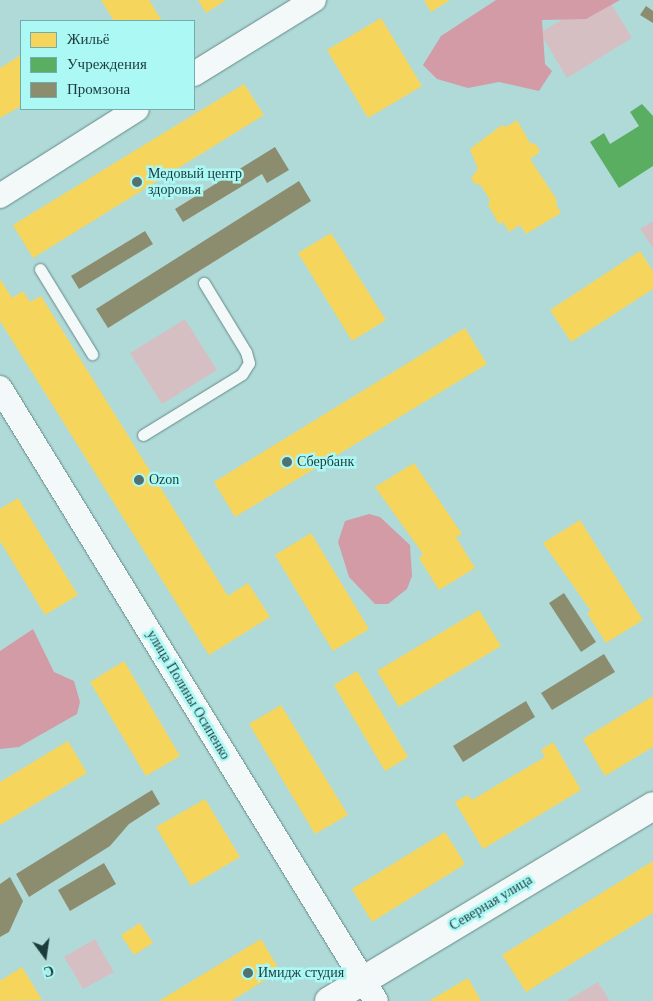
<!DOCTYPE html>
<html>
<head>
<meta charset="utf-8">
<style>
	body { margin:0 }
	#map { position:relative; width:653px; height:1001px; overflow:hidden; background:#b0dad8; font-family:Georgia,serif }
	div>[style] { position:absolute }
	.green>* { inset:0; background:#d6bfc3 }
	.forest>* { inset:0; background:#d29ba6 }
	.homes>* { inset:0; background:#f6d55c }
	.public>* { inset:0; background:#5aae61 }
	.industry>* { inset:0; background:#8c8c6e }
	.roads { filter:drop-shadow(0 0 1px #658a88) drop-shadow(0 0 1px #658a88) }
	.lane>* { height:11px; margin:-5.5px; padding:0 5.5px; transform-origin:5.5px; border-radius:5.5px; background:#f3f9f9 }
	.street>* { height:24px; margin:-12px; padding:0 12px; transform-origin:12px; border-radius:12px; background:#f3f9f9 }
	.secondary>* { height:28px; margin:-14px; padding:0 14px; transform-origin:14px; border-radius:14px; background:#f3f9f9 }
	.dots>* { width:14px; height:14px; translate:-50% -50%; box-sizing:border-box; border:2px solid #abf8f5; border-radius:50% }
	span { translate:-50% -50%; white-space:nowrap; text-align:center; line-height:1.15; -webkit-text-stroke:5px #abf8f5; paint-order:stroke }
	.poi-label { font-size:14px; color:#1c3c3b }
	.left { translate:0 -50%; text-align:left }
	.street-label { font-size:14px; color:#1c3c3b }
	.legend { position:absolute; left:20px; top:20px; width:175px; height:90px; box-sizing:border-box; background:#abf8f5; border:1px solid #72adab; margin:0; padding:6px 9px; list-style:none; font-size:15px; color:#1c3c3b }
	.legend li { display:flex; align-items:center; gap:10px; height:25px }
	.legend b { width:25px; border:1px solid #72adab }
	.north { position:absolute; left:20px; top:931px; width:50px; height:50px; -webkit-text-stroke:4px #abf8f5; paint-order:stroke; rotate:166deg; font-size:14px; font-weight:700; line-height:20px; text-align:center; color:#1c3c3b }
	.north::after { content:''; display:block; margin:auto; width:18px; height:22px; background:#1c3c3b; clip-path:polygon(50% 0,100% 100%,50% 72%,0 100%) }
</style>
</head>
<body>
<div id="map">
	<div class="green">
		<div style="clip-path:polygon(593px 0,609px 0,632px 38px,567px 78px,540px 33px)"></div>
		<div style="clip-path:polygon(653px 221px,653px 248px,640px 229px)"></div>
		<div style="clip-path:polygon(185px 319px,217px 370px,162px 404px,130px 353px)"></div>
		<div style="clip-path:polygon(95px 939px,114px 972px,83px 989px,64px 957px)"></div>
		<div style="clip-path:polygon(598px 982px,610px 1001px,566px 1001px)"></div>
	</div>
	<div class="forest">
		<div style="clip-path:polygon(496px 0,620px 0,586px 19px,542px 20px,545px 64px,552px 71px,539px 91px,499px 82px,468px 88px,437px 79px,423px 65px,441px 36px)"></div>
		<div style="clip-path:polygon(369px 514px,380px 517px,410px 545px,412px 576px,407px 589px,388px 604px,375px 604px,349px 577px,338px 542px,345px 521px)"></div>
		<div style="clip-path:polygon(33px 629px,54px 672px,74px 681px,80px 702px,77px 714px,19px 747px,0 749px,0 651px)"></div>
	</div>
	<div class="homes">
		<div style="clip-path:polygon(101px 0,149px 0,162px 21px,114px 21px)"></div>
		<div style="clip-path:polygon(198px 0,226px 0,206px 13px)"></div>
		<div style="clip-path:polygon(424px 0,450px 0,431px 12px)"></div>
		<div style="clip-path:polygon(381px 18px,422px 86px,368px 118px,327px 50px)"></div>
		<div style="clip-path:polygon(21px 55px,21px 106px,0 118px,0 68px)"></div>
		<div style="clip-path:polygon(244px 84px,264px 115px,33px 258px,13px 225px)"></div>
		<div style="clip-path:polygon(517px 120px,530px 143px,536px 144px,540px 152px,530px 159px,557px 200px,556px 204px,561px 213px,526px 234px,520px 225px,509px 232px,503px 222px,499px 224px,488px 205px,490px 200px,480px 184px,476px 185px,471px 178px,478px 169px,470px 149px,502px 125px,506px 127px)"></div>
		<div style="clip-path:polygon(331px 233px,386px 320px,352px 341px,298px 253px)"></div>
		<div style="clip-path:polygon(640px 251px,653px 271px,653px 289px,571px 342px,550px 310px)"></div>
		<div style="clip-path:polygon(0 279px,12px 298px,23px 291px,30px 302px,41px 296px,228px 596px,248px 583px,270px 617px,209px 655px,0 321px)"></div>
		<div style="clip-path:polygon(465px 328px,487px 364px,235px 517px,214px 482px)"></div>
		<div style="clip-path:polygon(414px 463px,462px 534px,456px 537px,475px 568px,439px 590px,419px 558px,423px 555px,421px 551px,375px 487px)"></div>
		<div style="clip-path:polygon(18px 498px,78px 595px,45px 615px,0 541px,0 509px)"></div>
		<div style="clip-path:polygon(580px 520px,643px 620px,606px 643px,587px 613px,591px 611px,543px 543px)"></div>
		<div style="clip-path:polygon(311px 533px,369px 629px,333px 651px,275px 555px)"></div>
		<div style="clip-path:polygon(479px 610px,501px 646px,399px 707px,377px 671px)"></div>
		<div style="clip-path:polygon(124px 661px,180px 756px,146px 776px,90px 682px)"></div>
		<div style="clip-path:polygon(357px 671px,408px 757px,385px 771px,334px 685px)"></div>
		<div style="clip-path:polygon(653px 696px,653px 747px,605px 776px,583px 739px)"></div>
		<div style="clip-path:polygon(281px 705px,348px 815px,315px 834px,249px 724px)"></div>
		<div style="clip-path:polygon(68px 741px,87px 773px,0 825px,0 782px)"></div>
		<div style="clip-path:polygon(553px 742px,581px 790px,483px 849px,455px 802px,468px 795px,472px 800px,545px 757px,541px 750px)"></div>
		<div style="clip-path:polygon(205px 799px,240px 857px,191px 886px,156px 827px)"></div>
		<div style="clip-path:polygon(445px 832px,465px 864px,372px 922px,352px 889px)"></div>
		<div style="clip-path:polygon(653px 861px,653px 913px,526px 992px,502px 955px)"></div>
		<div style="clip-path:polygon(140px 923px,153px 943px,134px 955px,121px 935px)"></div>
		<div style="clip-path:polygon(261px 939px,280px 971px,231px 1001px,159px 1001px)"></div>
		<div style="clip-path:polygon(22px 967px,42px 1000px,0 1001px,0 981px)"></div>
		<div style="clip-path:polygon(468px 978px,481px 1001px,429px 1001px)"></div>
	</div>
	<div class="public">
		<div style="clip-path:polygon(642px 104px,653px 116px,653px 166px,619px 188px,590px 142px,604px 133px,610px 144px,639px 126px,630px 112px)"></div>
	</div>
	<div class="industry">
		<div style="clip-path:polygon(646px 6px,653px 11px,653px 23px,640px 15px)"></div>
		<div style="clip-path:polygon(275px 147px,289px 170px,267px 183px,262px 174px,183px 222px,175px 209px)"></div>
		<div style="clip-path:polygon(299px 181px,311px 201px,108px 328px,96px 309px)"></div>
		<div style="clip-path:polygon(145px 231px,153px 244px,79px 289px,71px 276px)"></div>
		<div style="clip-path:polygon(564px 593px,596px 642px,581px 652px,549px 603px)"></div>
		<div style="clip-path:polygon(604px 654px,615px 672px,552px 710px,541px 693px)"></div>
		<div style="clip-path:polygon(526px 701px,535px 717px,463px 762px,453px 746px)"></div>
		<div style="clip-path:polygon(152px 790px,160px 804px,129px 824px,110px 846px,29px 897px,16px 874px)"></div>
		<div style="clip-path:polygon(104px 863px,116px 884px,70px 911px,58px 890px)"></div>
		<div style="clip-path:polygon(10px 877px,23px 901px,9px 932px,0 937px,0 884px)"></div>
	</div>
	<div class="roads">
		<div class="lane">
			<div style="left:40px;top:269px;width:100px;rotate:58.5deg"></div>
			<div style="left:143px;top:435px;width:116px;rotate:-31.6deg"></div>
			<div style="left:242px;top:374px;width:13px;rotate:-58deg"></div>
			<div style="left:249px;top:363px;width:11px;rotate:-105deg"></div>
			<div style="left:246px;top:352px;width:81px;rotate:-121.3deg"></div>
		</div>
		<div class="street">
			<div style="left:194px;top:74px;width:141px;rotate:-31.7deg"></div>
			<div style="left:0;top:196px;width:162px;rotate:-32.4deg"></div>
			<div style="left:0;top:388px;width:719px;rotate:58.48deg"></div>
		</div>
		<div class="secondary">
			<div style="left:329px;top:1001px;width:378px;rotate:-31deg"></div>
		</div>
	</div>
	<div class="dots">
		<div style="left:137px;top:182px;background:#507372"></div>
		<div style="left:287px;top:462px;background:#507372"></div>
		<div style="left:139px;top:480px;background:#507372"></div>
		<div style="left:248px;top:973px;background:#507372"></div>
	</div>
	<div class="poi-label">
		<span class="left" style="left:148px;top:182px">Медовый центр<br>здоровья</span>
		<span class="left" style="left:297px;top:462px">Сбербанк</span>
		<span class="left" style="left:149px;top:480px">Ozon</span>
		<span class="left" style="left:258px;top:973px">Имидж студия</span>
	</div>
	<div class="street-label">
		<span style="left:188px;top:695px;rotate:59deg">улица Полины Осипенко</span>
		<span style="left:491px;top:903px;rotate:-31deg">Северная улица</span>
	</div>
	<ul class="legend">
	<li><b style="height:14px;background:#f6d55c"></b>Жильё</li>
	<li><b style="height:14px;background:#5aae61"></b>Учреждения</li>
	<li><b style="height:14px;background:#8c8c6e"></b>Промзона</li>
	</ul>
	<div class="north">С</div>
</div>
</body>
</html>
